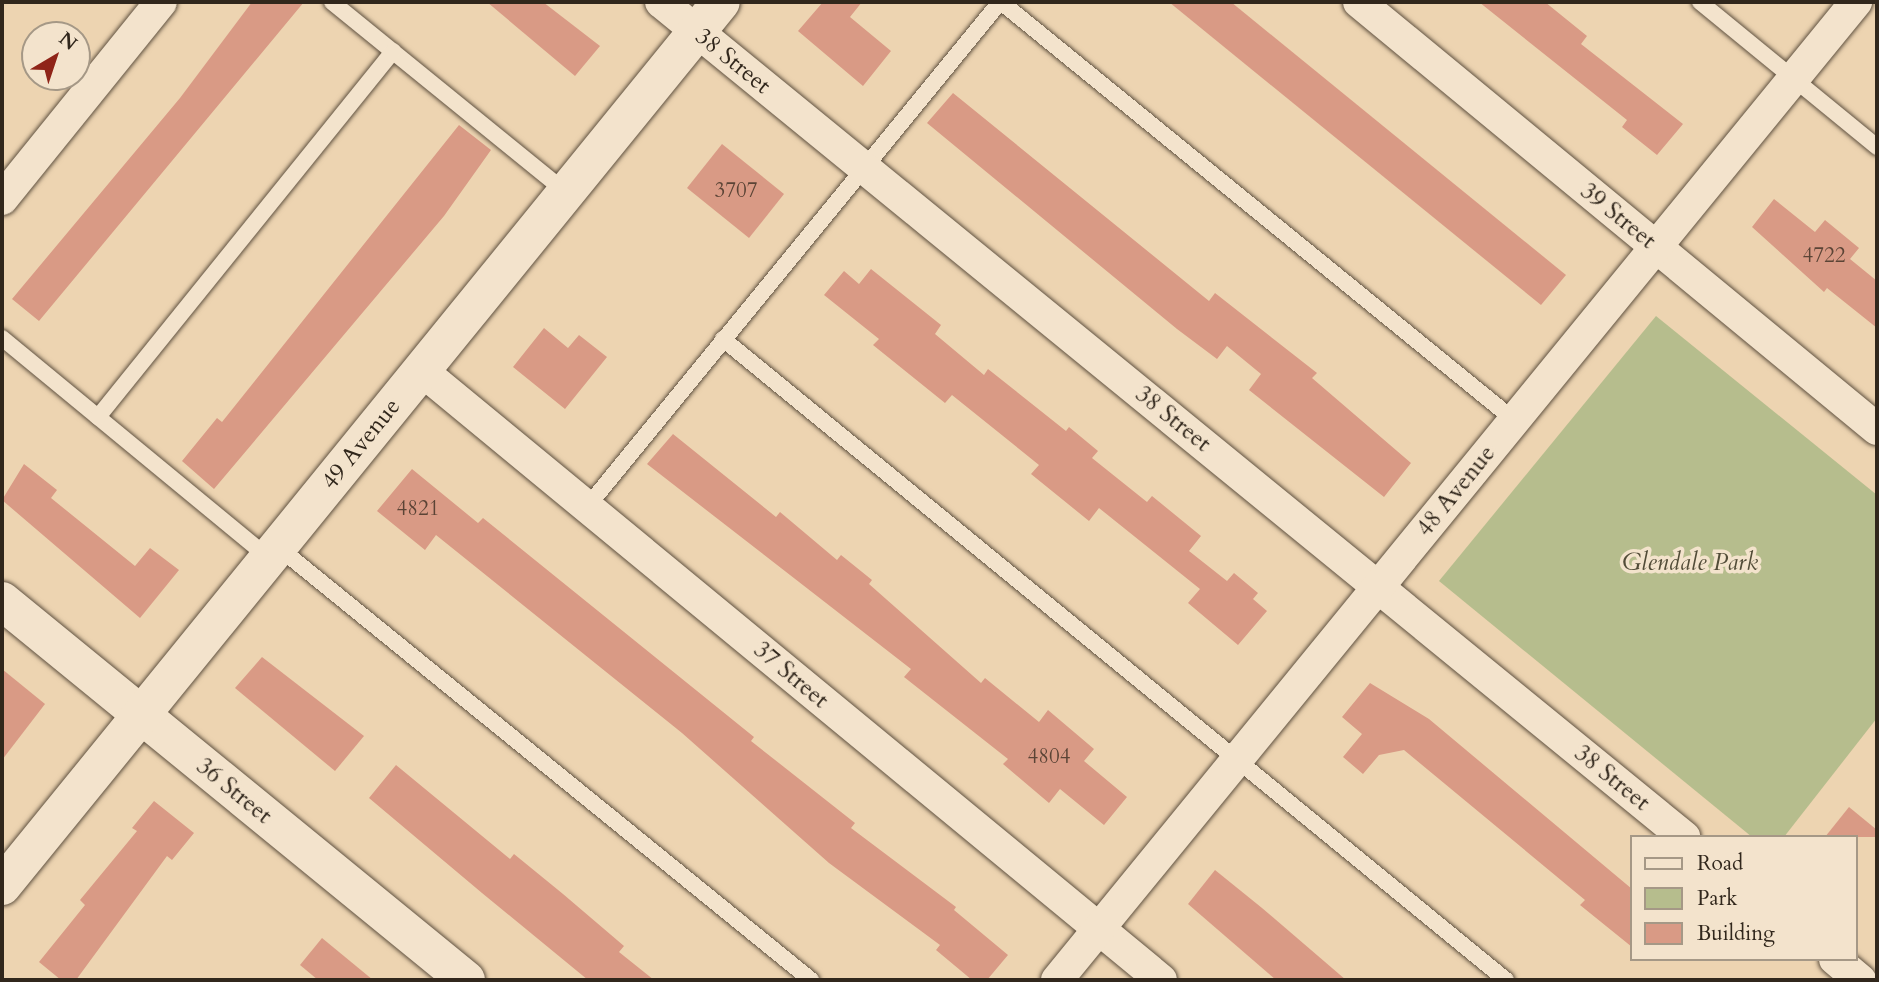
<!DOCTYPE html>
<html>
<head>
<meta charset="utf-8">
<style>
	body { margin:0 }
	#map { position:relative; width:1879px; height:982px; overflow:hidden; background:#edd4b1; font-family:Cardo,serif }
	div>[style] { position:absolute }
	.green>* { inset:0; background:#b6bd8d }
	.building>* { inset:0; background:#d99a85 }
	.roads { filter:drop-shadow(0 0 2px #605241) drop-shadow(0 0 2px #605241) }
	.service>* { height:16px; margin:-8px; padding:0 8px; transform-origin:8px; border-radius:8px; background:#f3e3cc }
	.minor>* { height:32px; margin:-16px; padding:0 16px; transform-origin:16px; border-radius:16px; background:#f3e3cc }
	.tertiary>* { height:38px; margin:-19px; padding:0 19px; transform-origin:19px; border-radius:19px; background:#f3e3cc }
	span { translate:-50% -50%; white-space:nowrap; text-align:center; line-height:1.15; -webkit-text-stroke:7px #f3e3cc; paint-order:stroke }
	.number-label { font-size:21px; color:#5b4436 }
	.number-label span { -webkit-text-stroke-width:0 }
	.street-label { font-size:24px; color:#31271c }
	.park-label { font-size:24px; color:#524c38; font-style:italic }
	.frame { position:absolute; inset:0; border:4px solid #31271c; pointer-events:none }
	.legend { position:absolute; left:1630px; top:835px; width:228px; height:126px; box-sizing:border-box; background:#f3e3cc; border:2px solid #a59886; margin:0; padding:9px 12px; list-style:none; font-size:21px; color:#31271c }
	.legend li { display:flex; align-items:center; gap:14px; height:35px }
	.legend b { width:35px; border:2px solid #a59886 }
	.north { position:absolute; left:21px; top:21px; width:70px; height:70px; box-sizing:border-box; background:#f3e3cc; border:2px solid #a59886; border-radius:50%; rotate:39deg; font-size:19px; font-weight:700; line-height:28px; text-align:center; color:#31271c }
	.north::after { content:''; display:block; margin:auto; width:24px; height:32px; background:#8f2418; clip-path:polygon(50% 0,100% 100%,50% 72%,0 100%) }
</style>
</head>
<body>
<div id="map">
	<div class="green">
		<div style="clip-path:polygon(1656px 316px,1877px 495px,1877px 718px,1784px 837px,1752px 837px,1439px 581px)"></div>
	</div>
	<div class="building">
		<div style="clip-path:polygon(252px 2px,304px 2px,39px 321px,12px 299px,180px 98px)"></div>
		<div style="clip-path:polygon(487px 2px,543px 2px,600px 46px,575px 76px)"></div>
		<div style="clip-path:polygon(823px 2px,862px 2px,850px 17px,891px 51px,863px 86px,798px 31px)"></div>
		<div style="clip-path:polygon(1169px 2px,1231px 2px,1566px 275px,1541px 305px)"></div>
		<div style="clip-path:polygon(1479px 2px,1545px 2px,1587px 36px,1581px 44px,1683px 124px,1657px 155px,1622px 127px,1627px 120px)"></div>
		<div style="clip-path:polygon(953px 93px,1209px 301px,1215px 293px,1317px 373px,1312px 378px,1411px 463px,1384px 497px,1249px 390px,1261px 374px,1227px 346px,1217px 359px,1177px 329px,927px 123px)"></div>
		<div style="clip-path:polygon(459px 125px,491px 150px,444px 216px,214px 489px,182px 461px,217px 418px,222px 422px)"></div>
		<div style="clip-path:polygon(722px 144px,784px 194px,749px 238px,687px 188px)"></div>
		<div style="clip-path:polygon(1774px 199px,1815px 232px,1825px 220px,1859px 248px,1850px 259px,1877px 281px,1877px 328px,1827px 288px,1824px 292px,1752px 227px)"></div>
		<div style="clip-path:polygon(871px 269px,941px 325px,935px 334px,984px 375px,988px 369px,1066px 431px,1069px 427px,1098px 451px,1092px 458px,1147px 502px,1152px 496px,1201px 536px,1189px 551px,1227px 581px,1234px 573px,1258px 593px,1253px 599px,1267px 611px,1238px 645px,1188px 603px,1200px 589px,1099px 508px,1089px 521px,1031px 474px,1039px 465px,952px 395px,945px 403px,873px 345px,879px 339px,824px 295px,844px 271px,859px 284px)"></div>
		<div style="clip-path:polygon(544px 328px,568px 348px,579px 335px,607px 357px,565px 409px,513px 367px)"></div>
		<div style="clip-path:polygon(673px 434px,776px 517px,780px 512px,837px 560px,841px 555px,872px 580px,869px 584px,981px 683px,985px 678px,1039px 722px,1048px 710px,1094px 749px,1084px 761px,1127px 797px,1104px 825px,1060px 789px,1049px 803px,1003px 764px,1008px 759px,904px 677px,911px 669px,647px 464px)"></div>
		<div style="clip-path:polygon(24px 464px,57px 490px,51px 498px,135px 566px,150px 548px,179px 570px,140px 618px,2px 500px)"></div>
		<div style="clip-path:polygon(412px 469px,478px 523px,483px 518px,754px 737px,751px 741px,855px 823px,851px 828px,956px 907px,954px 910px,1008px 955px,987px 980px,972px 980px,936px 950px,940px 945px,829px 863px,682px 733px,436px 535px,425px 550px,377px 511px)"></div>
		<div style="clip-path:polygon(262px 657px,364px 736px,335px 771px,235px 688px)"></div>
		<div style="clip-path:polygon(2px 669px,45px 704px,2px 760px)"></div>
		<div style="clip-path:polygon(1370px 683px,1429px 719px,1632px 889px,1632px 947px,1580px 905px,1585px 900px,1404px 750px,1379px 755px,1363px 774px,1343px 757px,1362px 734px,1342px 717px)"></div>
		<div style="clip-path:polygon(396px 765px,510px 859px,514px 854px,563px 894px,624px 946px,619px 952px,654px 980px,588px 980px,482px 893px,369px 798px)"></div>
		<div style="clip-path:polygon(154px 801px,194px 833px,172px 860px,167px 856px,76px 980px,61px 980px,39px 962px,85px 905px,80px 900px,137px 831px,132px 828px)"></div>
		<div style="clip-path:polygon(1849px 807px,1877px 830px,1877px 837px,1825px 837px)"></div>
		<div style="clip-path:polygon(1215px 870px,1262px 908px,1346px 980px,1276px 980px,1188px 904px)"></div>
		<div style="clip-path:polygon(322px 938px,373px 980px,318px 980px,300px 965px)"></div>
	</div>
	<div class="roads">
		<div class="service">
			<div style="left:332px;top:2px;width:301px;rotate:39.1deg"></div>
			<div style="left:1001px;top:2px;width:662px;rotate:39.17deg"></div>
			<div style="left:1700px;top:2px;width:229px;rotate:39.3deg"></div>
			<div style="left:2px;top:338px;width:346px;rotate:39.5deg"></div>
			<div style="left:723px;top:339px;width:1012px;rotate:39.31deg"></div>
			<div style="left:98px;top:417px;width:470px;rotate:-51.1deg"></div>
			<div style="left:587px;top:507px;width:652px;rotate:-50.72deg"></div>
			<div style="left:278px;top:547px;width:687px;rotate:39.09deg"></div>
		</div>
		<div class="minor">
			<div style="left:661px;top:2px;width:1321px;rotate:39.22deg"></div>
			<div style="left:1359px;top:2px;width:671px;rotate:39.5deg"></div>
			<div style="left:2px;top:199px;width:253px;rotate:-51.1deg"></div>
			<div style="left:421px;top:370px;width:959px;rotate:39.5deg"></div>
			<div style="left:1835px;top:959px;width:33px;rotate:40deg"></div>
			<div style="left:1057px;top:980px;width:1263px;rotate:-50.75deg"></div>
		</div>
		<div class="tertiary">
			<div style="left:2px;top:601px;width:599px;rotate:39.24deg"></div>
			<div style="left:2px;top:886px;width:1139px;rotate:-50.88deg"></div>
		</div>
	</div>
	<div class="number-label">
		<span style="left:736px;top:191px">3707</span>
		<span style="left:1824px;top:256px">4722</span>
		<span style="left:418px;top:509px">4821</span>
		<span style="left:1049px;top:757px">4804</span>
	</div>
	<div class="street-label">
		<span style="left:733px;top:61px;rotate:39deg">38 Street</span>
		<span style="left:1618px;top:216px;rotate:39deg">39 Street</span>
		<span style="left:1173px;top:419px;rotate:39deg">38 Street</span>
		<span style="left:361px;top:444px;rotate:-51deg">49 Avenue</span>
		<span style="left:1456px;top:491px;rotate:-51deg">48 Avenue</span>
		<span style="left:791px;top:675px;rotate:40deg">37 Street</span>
		<span style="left:1612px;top:778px;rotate:39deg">38 Street</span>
		<span style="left:234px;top:791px;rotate:39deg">36 Street</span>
	</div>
	<div class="park-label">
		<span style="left:1690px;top:563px">Glendale Park</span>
	</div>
	<div class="frame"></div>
	<ul class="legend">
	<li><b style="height:9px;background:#f3e3cc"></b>Road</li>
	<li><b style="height:19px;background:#b6bd8d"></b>Park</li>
	<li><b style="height:19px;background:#d99a85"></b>Building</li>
	</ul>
	<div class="north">N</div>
</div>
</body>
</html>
